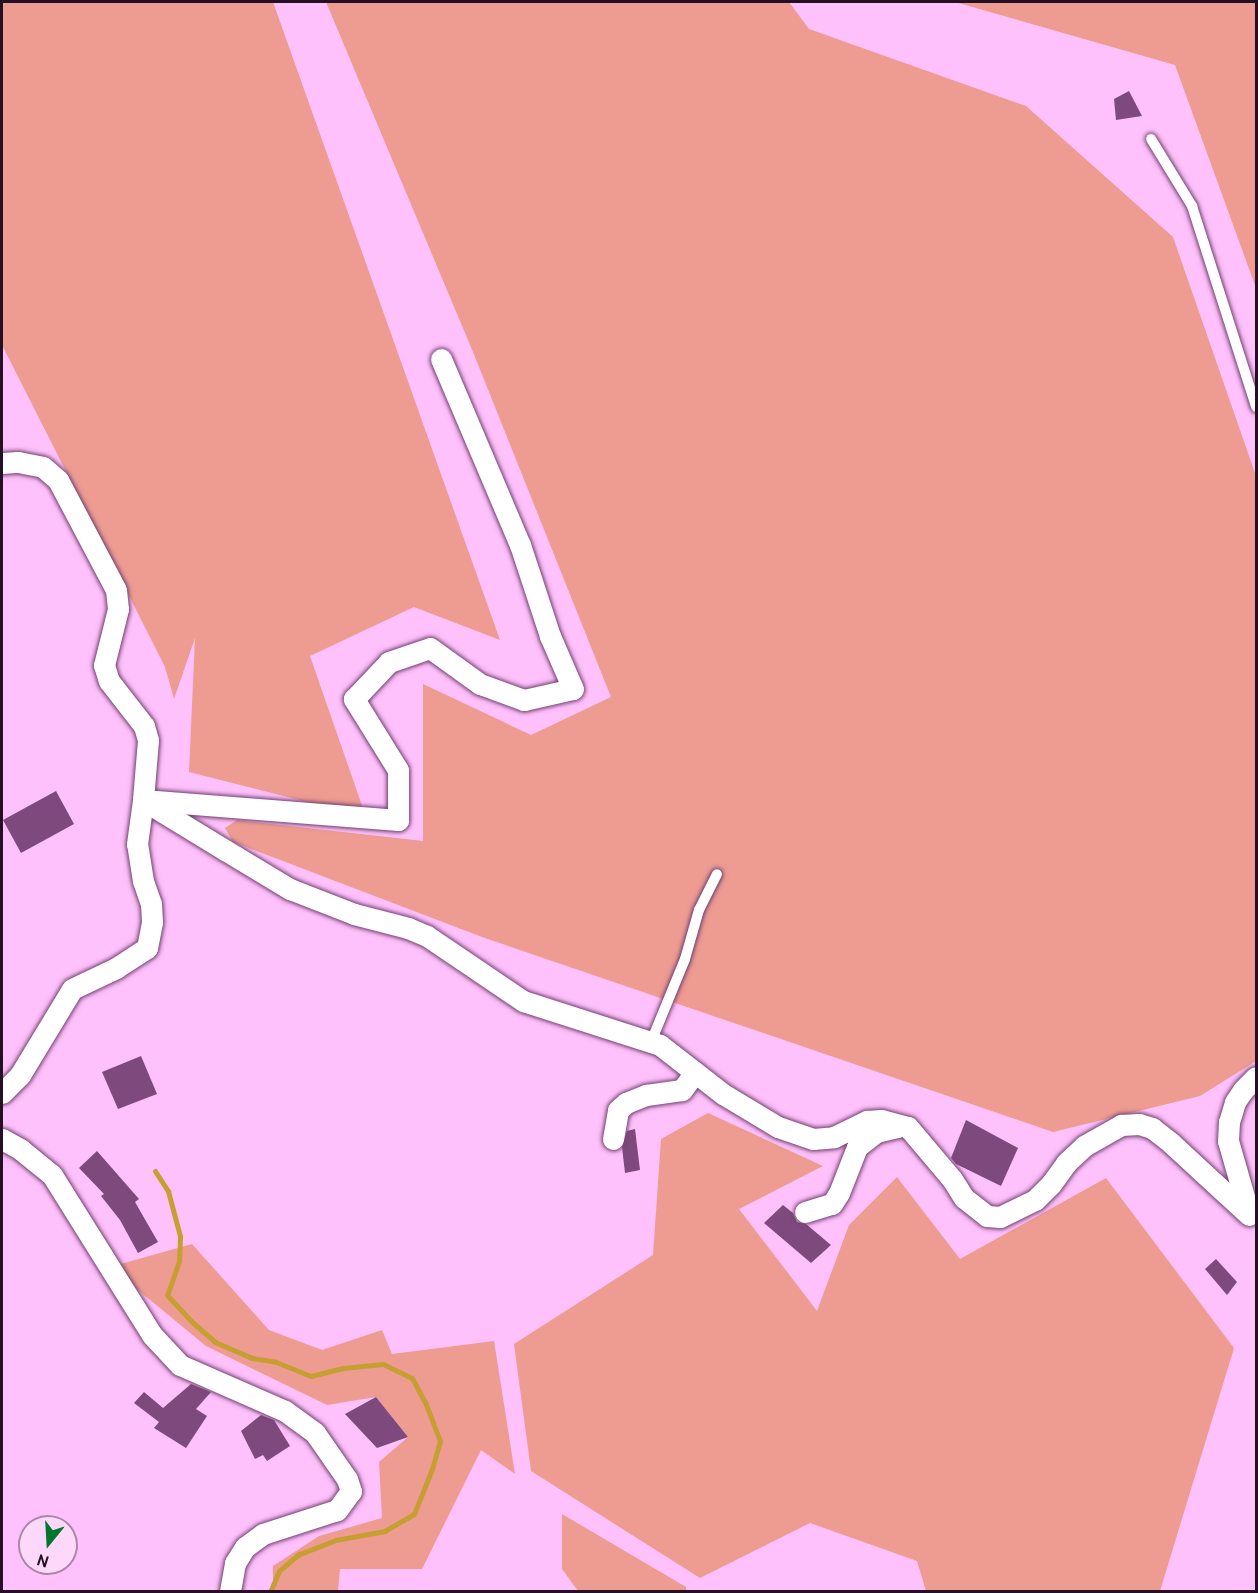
<!DOCTYPE html>
<html>
<head>
<meta charset="utf-8">
<style>
	body { margin:0 }
	#map { position:relative; width:1258px; height:1593px; overflow:hidden; background:#fec1fb; font-family:Cabin,sans-serif }
	div>[style] { position:absolute }
	.green>* { inset:0; background:#ee9c91 }
	.stream>* { height:5px; margin:-2.5px; padding:0 2.5px; transform-origin:2.5px; border-radius:2.5px; background:#c69f32 }
	.building>* { inset:0; background:#7e497c }
	.roads { filter:drop-shadow(0 0 2px #733f71) drop-shadow(0 0 2px #733f71) }
	.lane>* { height:10px; margin:-5px; padding:0 5px; transform-origin:5px; border-radius:5px; background:#fff }
	.street>* { height:21px; margin:-10.5px; padding:0 10.5px; transform-origin:10.5px; border-radius:10.5px; background:#fff }
	span { translate:-50% -50%; white-space:nowrap; text-align:center; line-height:1.15; -webkit-text-stroke:6px #fdd8fb; paint-order:stroke }
	.frame { position:absolute; inset:0; border:3px solid #250f24; pointer-events:none }
	.north { position:absolute; left:18px; top:1515px; width:60px; height:60px; box-sizing:border-box; background:#fdd8fb; border:2px solid #a788a5; border-radius:50%; rotate:198deg; font-size:16px; font-weight:700; line-height:24px; text-align:center; color:#250f24 }
	.north::after { content:''; display:block; margin:auto; width:21px; height:27px; background:#00772d; clip-path:polygon(50% 0,100% 100%,50% 72%,0 100%) }
</style>
</head>
<body>
<div id="map">
	<div class="green">
		<div style="clip-path:polygon(2px 2px,273px 2px,500px 640px,414px 607px,310px 656px,366px 817px,189px 772px,195px 638px,174px 699px,165px 667px,2px 345px)"></div>
		<div style="clip-path:polygon(326px 2px,789px 2px,809px 29px,1026px 106px,1173px 237px,1256px 476px,1256px 1061px,1200px 1096px,1053px 1132px,482px 937px,233px 842px,225px 828px,237px 820px,423px 841px,423px 684px,531px 735px,611px 697px,473px 352px)"></div>
		<div style="clip-path:polygon(955px 2px,1256px 2px,1256px 288px,1175px 65px)"></div>
		<div style="clip-path:polygon(708px 1113px,823px 1166px,739px 1209px,817px 1311px,849px 1225px,897px 1177px,960px 1259px,1106px 1178px,1234px 1348px,1160px 1591px,926px 1591px,917px 1561px,810px 1523px,700px 1578px,531px 1471px,514px 1344px,653px 1255px,661px 1139px)"></div>
		<div style="clip-path:polygon(192px 1244px,269px 1330px,322px 1350px,382px 1330px,392px 1354px,494px 1341px,515px 1474px,481px 1450px,422px 1569px,340px 1569px,338px 1591px,273px 1591px,273px 1566px,319px 1536px,382px 1518px,379px 1462px,408px 1437px,376px 1397px,327px 1405px,206px 1346px,110px 1267px)"></div>
		<div style="clip-path:polygon(562px 1514px,686px 1587px,686px 1591px,578px 1591px,562px 1569px)"></div>
	</div>
	<div class="stream">
		<div style="left:155px;top:1171px;width:24px;rotate:57deg"></div>
		<div style="left:168px;top:1191px;width:47px;rotate:75.1deg"></div>
		<div style="left:180px;top:1236px;width:25px;rotate:92deg"></div>
		<div style="left:179px;top:1261px;width:36px;rotate:109deg"></div>
		<div style="left:167px;top:1295px;width:35px;rotate:47deg"></div>
		<div style="left:191px;top:1321px;width:32px;rotate:41deg"></div>
		<div style="left:215px;top:1342px;width:40px;rotate:23.4deg"></div>
		<div style="left:252px;top:1358px;width:24px;rotate:9deg"></div>
		<div style="left:276px;top:1362px;width:38px;rotate:22deg"></div>
		<div style="left:311px;top:1376px;width:33px;rotate:-14deg"></div>
		<div style="left:343px;top:1368px;width:40px;rotate:-5.7deg"></div>
		<div style="left:383px;top:1364px;width:32px;rotate:26deg"></div>
		<div style="left:412px;top:1378px;width:27px;rotate:62deg"></div>
		<div style="left:425px;top:1402px;width:42px;rotate:69deg"></div>
		<div style="left:440px;top:1441px;width:29px;rotate:106deg"></div>
		<div style="left:432px;top:1469px;width:48px;rotate:111.8deg"></div>
		<div style="left:414px;top:1514px;width:34px;rotate:150deg"></div>
		<div style="left:385px;top:1531px;width:50px;rotate:169.6deg"></div>
		<div style="left:336px;top:1540px;width:40px;rotate:159deg"></div>
		<div style="left:299px;top:1554px;width:26px;rotate:140deg"></div>
		<div style="left:279px;top:1571px;width:23px;rotate:113deg"></div>
	</div>
	<div class="building">
		<div style="clip-path:polygon(1129px 91px,1142px 116px,1116px 120px,1114px 99px)"></div>
		<div style="clip-path:polygon(56px 791px,74px 824px,21px 853px,3px 820px)"></div>
		<div style="clip-path:polygon(141px 1056px,157px 1094px,118px 1109px,102px 1072px)"></div>
		<div style="clip-path:polygon(966px 1120px,1018px 1148px,1001px 1186px,956px 1164px,951px 1158px)"></div>
		<div style="clip-path:polygon(635px 1129px,640px 1170px,625px 1173px,622px 1147px,627px 1131px)"></div>
		<div style="clip-path:polygon(97px 1151px,139px 1199px,135px 1202px,158px 1242px,138px 1253px,120px 1220px,101px 1196px,104px 1194px,79px 1168px)"></div>
		<div style="clip-path:polygon(783px 1205px,793px 1213px,797px 1222px,806px 1224px,831px 1245px,811px 1263px,764px 1223px)"></div>
		<div style="clip-path:polygon(1216px 1259px,1237px 1282px,1227px 1295px,1205px 1269px)"></div>
		<div style="clip-path:polygon(191px 1384px,211px 1392px,196px 1409px,207px 1416px,186px 1448px,154px 1428px,159px 1422px,134px 1403px,144px 1392px,163px 1408px)"></div>
		<div style="clip-path:polygon(376px 1397px,408px 1437px,377px 1448px,345px 1414px)"></div>
		<div style="clip-path:polygon(261px 1415px,274px 1420px,290px 1446px,267px 1461px,263px 1455px,255px 1459px,241px 1431px)"></div>
	</div>
	<div class="roads">
		<div class="lane">
			<div style="left:1151px;top:139px;width:79px;rotate:58.5deg"></div>
			<div style="left:1192px;top:206px;width:211px;rotate:72.3deg"></div>
			<div style="left:651px;top:1042px;width:90px;rotate:-67.7deg"></div>
			<div style="left:685px;top:959px;width:51px;rotate:-74.1deg"></div>
			<div style="left:699px;top:910px;width:40px;rotate:-63.4deg"></div>
		</div>
		<div class="street">
			<div style="left:2px;top:463px;width:16px;rotate:-4deg"></div>
			<div style="left:18px;top:462px;width:25px;rotate:11deg"></div>
			<div style="left:43px;top:467px;width:20px;rotate:41deg"></div>
			<div style="left:58px;top:480px;width:124px;rotate:62.2deg"></div>
			<div style="left:116px;top:590px;width:19px;rotate:84deg"></div>
			<div style="left:118px;top:609px;width:58px;rotate:104deg"></div>
			<div style="left:104px;top:665px;width:17px;rotate:73deg"></div>
			<div style="left:109px;top:681px;width:57px;rotate:52.1deg"></div>
			<div style="left:144px;top:726px;width:15px;rotate:74deg"></div>
			<div style="left:148px;top:740px;width:60px;rotate:94.8deg"></div>
			<div style="left:143px;top:800px;width:96px;rotate:31.4deg"></div>
			<div style="left:225px;top:850px;width:76px;rotate:31deg"></div>
			<div style="left:290px;top:889px;width:69px;rotate:21.3deg"></div>
			<div style="left:354px;top:914px;width:56px;rotate:14.5deg"></div>
			<div style="left:408px;top:928px;width:21px;rotate:23deg"></div>
			<div style="left:427px;top:936px;width:116px;rotate:34.1deg"></div>
			<div style="left:523px;top:1001px;width:144px;rotate:17.8deg"></div>
			<div style="left:660px;top:1045px;width:80px;rotate:37.9deg"></div>
			<div style="left:723px;top:1094px;width:64px;rotate:31deg"></div>
			<div style="left:778px;top:1127px;width:37px;rotate:19deg"></div>
			<div style="left:813px;top:1139px;width:21px;rotate:-5deg"></div>
			<div style="left:834px;top:1137px;width:37px;rotate:-26deg"></div>
			<div style="left:867px;top:1121px;width:14px;rotate:-4deg"></div>
			<div style="left:881px;top:1120px;width:28px;rotate:15deg"></div>
			<div style="left:908px;top:1127px;width:68px;rotate:49.8deg"></div>
			<div style="left:952px;top:1179px;width:22px;rotate:58deg"></div>
			<div style="left:964px;top:1198px;width:29px;rotate:38deg"></div>
			<div style="left:987px;top:1216px;width:13px;rotate:4deg"></div>
			<div style="left:1000px;top:1217px;width:39px;rotate:-26deg"></div>
			<div style="left:1035px;top:1200px;width:23px;rotate:-45deg"></div>
			<div style="left:1051px;top:1184px;width:26px;rotate:-54deg"></div>
			<div style="left:1066px;top:1163px;width:25px;rotate:-43deg"></div>
			<div style="left:1084px;top:1146px;width:43px;rotate:-29.6deg"></div>
			<div style="left:1121px;top:1125px;width:18px;rotate:-3deg"></div>
			<div style="left:1139px;top:1124px;width:14px;rotate:17deg"></div>
			<div style="left:1152px;top:1128px;width:24px;rotate:38deg"></div>
			<div style="left:1171px;top:1143px;width:106px;rotate:42.7deg"></div>
			<div style="left:2px;top:1093px;width:25px;rotate:-45deg"></div>
			<div style="left:20px;top:1075px;width:100px;rotate:-58.8deg"></div>
			<div style="left:72px;top:989px;width:49px;rotate:-25.5deg"></div>
			<div style="left:116px;top:968px;width:37px;rotate:-33deg"></div>
			<div style="left:147px;top:948px;width:26px;rotate:-79deg"></div>
			<div style="left:152px;top:922px;width:18px;rotate:-93deg"></div>
			<div style="left:151px;top:904px;width:24px;rotate:-109deg"></div>
			<div style="left:143px;top:881px;width:37px;rotate:-99deg"></div>
			<div style="left:137px;top:844px;width:44px;rotate:-82.2deg"></div>
			<div style="left:143px;top:800px;width:256px;rotate:4.5deg"></div>
			<div style="left:398px;top:820px;width:50px;rotate:-90deg"></div>
			<div style="left:398px;top:770px;width:84px;rotate:-121.8deg"></div>
			<div style="left:354px;top:699px;width:51px;rotate:-46.6deg"></div>
			<div style="left:389px;top:662px;width:43px;rotate:-18.9deg"></div>
			<div style="left:430px;top:648px;width:62px;rotate:35.8deg"></div>
			<div style="left:480px;top:684px;width:47px;rotate:20deg"></div>
			<div style="left:524px;top:700px;width:50px;rotate:-12.7deg"></div>
			<div style="left:573px;top:689px;width:58px;rotate:-113.5deg"></div>
			<div style="left:550px;top:636px;width:96px;rotate:-108.2deg"></div>
			<div style="left:520px;top:545px;width:202px;rotate:-113deg"></div>
			<div style="left:2px;top:1139px;width:21px;rotate:29deg"></div>
			<div style="left:20px;top:1149px;width:41px;rotate:39.1deg"></div>
			<div style="left:52px;top:1175px;width:189px;rotate:58deg"></div>
			<div style="left:152px;top:1335px;width:41px;rotate:47deg"></div>
			<div style="left:180px;top:1365px;width:115px;rotate:23.7deg"></div>
			<div style="left:285px;top:1411px;width:37px;rotate:36deg"></div>
			<div style="left:315px;top:1433px;width:56px;rotate:55.2deg"></div>
			<div style="left:347px;top:1479px;width:13px;rotate:72deg"></div>
			<div style="left:351px;top:1491px;width:24px;rotate:126deg"></div>
			<div style="left:337px;top:1510px;width:78px;rotate:162deg"></div>
			<div style="left:263px;top:1534px;width:22px;rotate:144deg"></div>
			<div style="left:245px;top:1547px;width:19px;rotate:122deg"></div>
			<div style="left:235px;top:1563px;width:29px;rotate:100deg"></div>
			<div style="left:613px;top:1139px;width:29px;rotate:-80deg"></div>
			<div style="left:618px;top:1110px;width:11px;rotate:-41deg"></div>
			<div style="left:626px;top:1103px;width:22px;rotate:-22deg"></div>
			<div style="left:646px;top:1095px;width:36px;rotate:-8deg"></div>
			<div style="left:682px;top:1090px;width:22px;rotate:-54deg"></div>
			<div style="left:805px;top:1212px;width:28px;rotate:-17deg"></div>
			<div style="left:832px;top:1204px;width:13px;rotate:-58deg"></div>
			<div style="left:839px;top:1193px;width:49px;rotate:-68.6deg"></div>
			<div style="left:857px;top:1147px;width:24px;rotate:-38deg"></div>
			<div style="left:876px;top:1132px;width:23px;rotate:-13deg"></div>
			<div style="left:1249px;top:1214px;width:76px;rotate:-106deg"></div>
			<div style="left:1228px;top:1141px;width:19px;rotate:-87deg"></div>
			<div style="left:1229px;top:1122px;width:21px;rotate:-73deg"></div>
			<div style="left:1235px;top:1102px;width:14px;rotate:-56deg"></div>
			<div style="left:1243px;top:1090px;width:18px;rotate:-45deg"></div>
		</div>
	</div>
	<div class="frame"></div>
	<div class="north">N</div>
</div>
</body>
</html>
